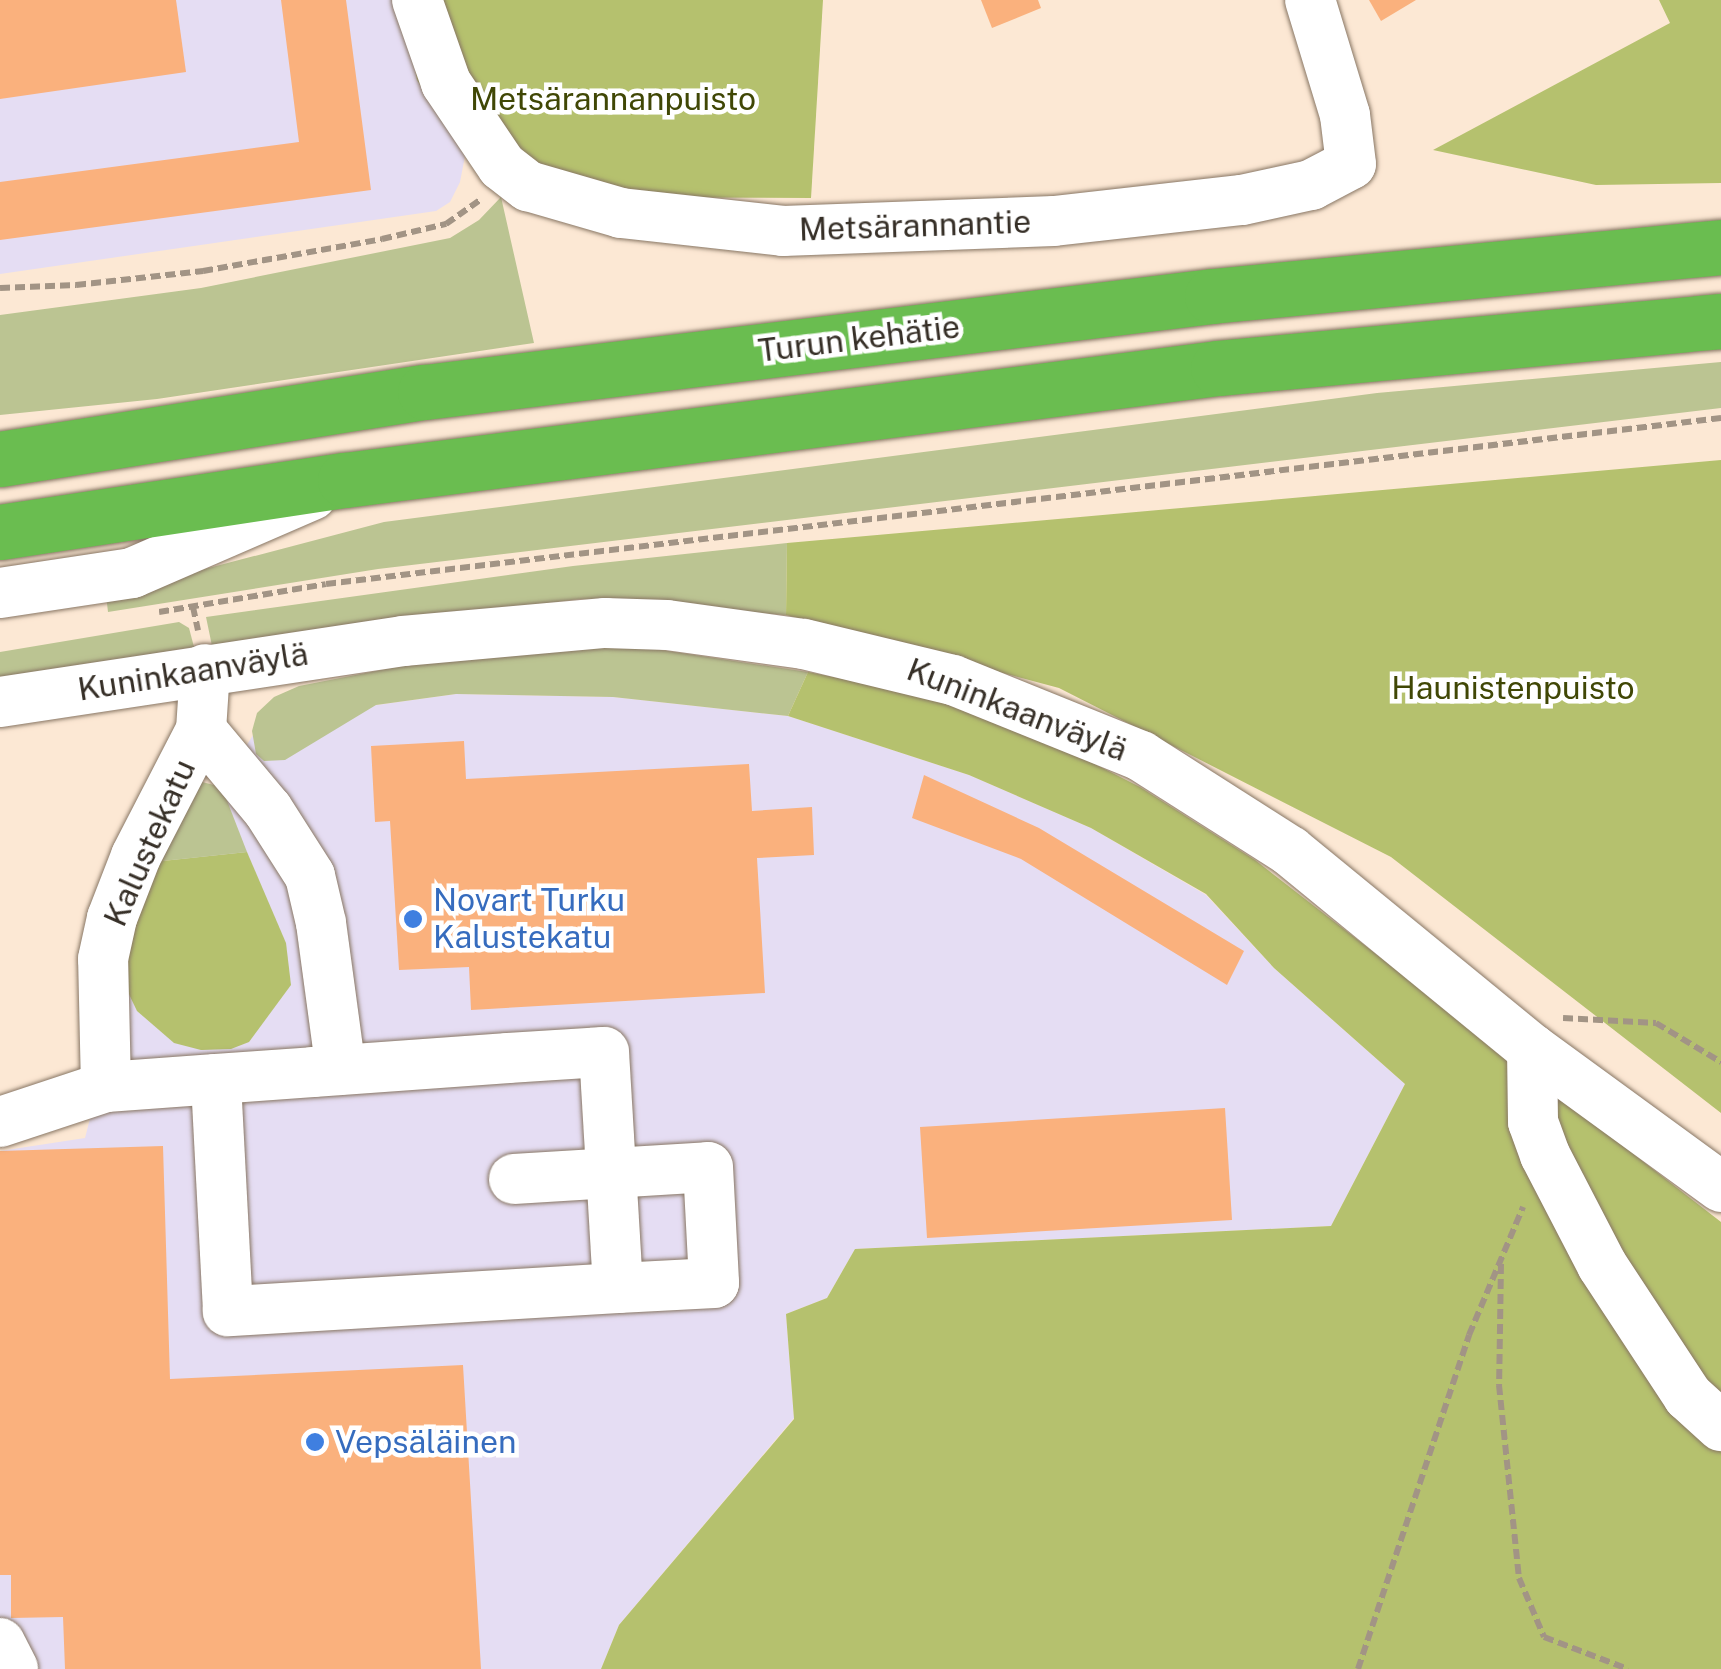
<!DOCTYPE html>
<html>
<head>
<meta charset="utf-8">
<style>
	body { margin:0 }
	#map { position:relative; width:1721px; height:1669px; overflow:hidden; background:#fce8d4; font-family:"Public Sans",sans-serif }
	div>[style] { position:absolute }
	.commercial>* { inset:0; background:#e5ddf3 }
	.green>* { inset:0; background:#bbc492 }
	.forest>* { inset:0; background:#b5c16e }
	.building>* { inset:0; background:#fab17d }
	.path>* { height:6px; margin-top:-3px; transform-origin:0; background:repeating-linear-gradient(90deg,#a29485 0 10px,transparent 0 15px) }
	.roads { filter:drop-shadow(0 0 2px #887664) drop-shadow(0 0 2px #887664) }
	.minor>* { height:50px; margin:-25px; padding:0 25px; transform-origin:25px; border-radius:25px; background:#fff }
	.highway>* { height:55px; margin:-27.5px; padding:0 27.5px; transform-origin:27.5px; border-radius:27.5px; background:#6abd50 }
	.dots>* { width:28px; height:28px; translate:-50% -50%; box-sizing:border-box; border:5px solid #fff; border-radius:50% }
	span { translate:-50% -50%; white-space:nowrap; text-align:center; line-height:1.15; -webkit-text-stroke:9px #fff; paint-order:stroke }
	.park-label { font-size:32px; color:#404705 }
	.street-label { font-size:32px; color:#362f27 }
	.shop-label { font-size:32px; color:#366cbe }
	.left { translate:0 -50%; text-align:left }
</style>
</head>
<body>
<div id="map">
	<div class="commercial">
		<div style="clip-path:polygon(0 0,403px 0,451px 130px,465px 156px,460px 182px,450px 202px,436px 211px,0 274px)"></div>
		<div style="clip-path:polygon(456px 694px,613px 697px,788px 716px,969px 775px,1091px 828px,1206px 895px,1274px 968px,1405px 1084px,1331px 1226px,855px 1249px,827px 1298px,786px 1314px,794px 1418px,619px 1625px,601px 1669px,0 1669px,0 1151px,85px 1138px,145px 904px,262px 721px)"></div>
	</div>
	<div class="green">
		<div style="clip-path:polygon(501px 197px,534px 343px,157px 399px,0 415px,0 315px,201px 288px,450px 238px,479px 220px)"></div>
		<div style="clip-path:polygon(1721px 362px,1721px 408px,378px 569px,108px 612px,106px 595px,384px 522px,1377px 393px)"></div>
		<div style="clip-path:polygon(787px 543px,786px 615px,580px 599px,212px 646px,206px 617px,573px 566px)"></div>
		<div style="clip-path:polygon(179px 622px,189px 628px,194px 647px,0 680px,0 652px)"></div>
		<div style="clip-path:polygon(622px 644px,808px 672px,788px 716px,613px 697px,456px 694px,376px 705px,285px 760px,264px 761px,256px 754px,252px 731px,257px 713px,274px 697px,299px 686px,417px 663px)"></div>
		<div style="clip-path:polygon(202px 782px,214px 785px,226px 798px,247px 852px,153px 862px)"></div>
	</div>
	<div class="forest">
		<div style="clip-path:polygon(403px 0,823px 0,811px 198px,501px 197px,465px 156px,417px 80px)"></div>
		<div style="clip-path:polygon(1659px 0,1721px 0,1721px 183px,1596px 185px,1433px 150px,1670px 23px)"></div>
		<div style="clip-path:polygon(1721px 460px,1721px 1113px,1391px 857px,1059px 688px,786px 615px,787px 543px)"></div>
		<div style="clip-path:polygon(808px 672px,894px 689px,1012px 722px,1140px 787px,1255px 860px,1721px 1222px,1721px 1669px,601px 1669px,619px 1625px,794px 1419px,786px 1314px,827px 1298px,855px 1249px,1331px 1226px,1405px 1084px,1274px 968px,1206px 894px,1091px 828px,969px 775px,788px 716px)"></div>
		<div style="clip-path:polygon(247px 852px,286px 943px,291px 985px,249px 1042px,231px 1049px,201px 1050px,174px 1043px,137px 1011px,126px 988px,125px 931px,153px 862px)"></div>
	</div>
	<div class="building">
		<div style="clip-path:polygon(0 0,176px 0,186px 72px,0 99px)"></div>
		<div style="clip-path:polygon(281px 0,346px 0,371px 190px,0 240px,0 182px,299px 142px)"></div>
		<div style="clip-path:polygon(981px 0,1038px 0,1041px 8px,992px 28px)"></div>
		<div style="clip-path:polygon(1369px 0,1416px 0,1381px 21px)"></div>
		<div style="clip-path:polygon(464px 741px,466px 779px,749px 764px,752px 811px,812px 807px,814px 855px,757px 858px,765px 993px,471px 1010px,469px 967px,399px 970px,390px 821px,375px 822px,371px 746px)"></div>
		<div style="clip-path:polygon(924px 775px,1039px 828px,1244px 951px,1227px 985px,1021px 859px,912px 818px)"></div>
		<div style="clip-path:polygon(1225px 1108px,1232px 1220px,927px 1238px,920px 1127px)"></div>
		<div style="clip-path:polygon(163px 1146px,170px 1379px,463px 1365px,481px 1669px,65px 1669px,63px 1617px,11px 1618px,11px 1575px,0 1575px,0 1151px)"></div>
	</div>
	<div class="path">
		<div style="left:0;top:288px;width:76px;rotate:-2.3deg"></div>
		<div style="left:76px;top:285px;width:128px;rotate:-6.3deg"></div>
		<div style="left:203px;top:271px;width:182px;rotate:-10.1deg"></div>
		<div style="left:382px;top:239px;width:66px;rotate:-13.2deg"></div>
		<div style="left:446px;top:224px;width:42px;rotate:-35.2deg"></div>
		<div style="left:193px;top:607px;width:24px;rotate:78deg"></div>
		<div style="left:159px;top:612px;width:169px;rotate:-9.5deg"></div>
		<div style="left:326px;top:584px;width:1405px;rotate:-6.79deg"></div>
		<div style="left:1563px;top:1018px;width:93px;rotate:3.1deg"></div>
		<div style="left:1656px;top:1023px;width:76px;rotate:31deg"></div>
		<div style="left:1501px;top:1264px;width:121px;rotate:90.9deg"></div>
		<div style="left:1499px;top:1385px;width:194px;rotate:84.1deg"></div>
		<div style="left:1519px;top:1578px;width:64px;rotate:67deg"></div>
		<div style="left:1544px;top:1637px;width:90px;rotate:20.9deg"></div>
		<div style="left:1358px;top:1669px;width:352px;rotate:-71.6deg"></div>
		<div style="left:1469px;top:1335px;width:139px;rotate:-67.1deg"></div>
	</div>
	<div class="roads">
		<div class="minor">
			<div style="left:417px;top:0;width:88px;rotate:70.7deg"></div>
			<div style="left:446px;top:83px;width:100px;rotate:56deg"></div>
			<div style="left:502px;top:166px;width:33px;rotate:38deg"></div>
			<div style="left:528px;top:186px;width:97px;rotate:16.2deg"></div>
			<div style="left:621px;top:213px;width:163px;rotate:6.3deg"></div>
			<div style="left:783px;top:231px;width:271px;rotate:-2.1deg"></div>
			<div style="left:1054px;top:221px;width:189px;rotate:-6.4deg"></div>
			<div style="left:1242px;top:200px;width:71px;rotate:-12.3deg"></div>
			<div style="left:1311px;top:185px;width:45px;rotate:-27.7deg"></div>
			<div style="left:1351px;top:164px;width:49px;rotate:-97deg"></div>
			<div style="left:1345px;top:115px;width:120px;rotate:-106.9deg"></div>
			<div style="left:0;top:593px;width:134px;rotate:-8.6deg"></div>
			<div style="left:132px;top:573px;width:196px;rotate:-23.4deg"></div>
			<div style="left:0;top:702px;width:408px;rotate:-8.6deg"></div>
			<div style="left:403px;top:641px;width:203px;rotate:-5.1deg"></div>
			<div style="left:605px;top:623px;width:62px;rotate:1.8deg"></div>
			<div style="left:667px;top:625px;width:138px;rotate:7.9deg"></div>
			<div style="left:804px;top:644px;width:153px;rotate:13.6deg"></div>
			<div style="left:953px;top:680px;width:203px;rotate:22deg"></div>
			<div style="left:1141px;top:756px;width:177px;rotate:32.5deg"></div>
			<div style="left:1290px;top:851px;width:313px;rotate:39.3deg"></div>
			<div style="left:1532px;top:1049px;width:234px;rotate:36.1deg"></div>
			<div style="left:201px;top:730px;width:104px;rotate:50.1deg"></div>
			<div style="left:268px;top:810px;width:78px;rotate:57.5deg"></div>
			<div style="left:310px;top:876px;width:48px;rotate:76.8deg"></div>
			<div style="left:321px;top:923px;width:148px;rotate:82.3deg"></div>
			<div style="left:1532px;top:1049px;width:73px;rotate:89.2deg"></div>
			<div style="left:1533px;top:1122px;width:35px;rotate:70deg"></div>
			<div style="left:1545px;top:1155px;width:124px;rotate:62.6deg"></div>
			<div style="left:1602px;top:1265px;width:157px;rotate:56.7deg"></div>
			<div style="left:1688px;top:1396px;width:45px;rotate:42.3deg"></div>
			<div style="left:106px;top:1087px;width:110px;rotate:-4.2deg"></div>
			<div style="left:216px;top:1079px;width:97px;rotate:-4.1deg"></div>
			<div style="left:313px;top:1072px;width:196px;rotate:-4.1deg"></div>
			<div style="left:508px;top:1058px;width:96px;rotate:-3.6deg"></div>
			<div style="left:604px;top:1052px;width:236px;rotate:86.6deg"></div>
			<div style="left:618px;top:1288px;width:391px;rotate:176.6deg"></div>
			<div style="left:228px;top:1311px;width:232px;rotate:-93deg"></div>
			<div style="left:0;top:1122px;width:112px;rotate:-18.3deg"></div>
			<div style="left:106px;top:1087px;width:128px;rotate:-91.3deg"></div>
			<div style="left:103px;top:959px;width:42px;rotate:-77.6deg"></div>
			<div style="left:112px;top:918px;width:66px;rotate:-68.8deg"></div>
			<div style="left:136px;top:856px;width:142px;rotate:-62.7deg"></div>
			<div style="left:201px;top:730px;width:61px;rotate:-86.2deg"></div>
			<div style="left:514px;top:1179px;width:194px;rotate:-3.5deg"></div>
			<div style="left:708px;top:1167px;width:116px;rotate:87deg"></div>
			<div style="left:714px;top:1283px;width:96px;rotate:177deg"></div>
			<div style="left:0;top:1643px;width:29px;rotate:63deg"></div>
		</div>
		<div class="highway">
			<div style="left:0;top:459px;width:430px;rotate:-9deg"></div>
			<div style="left:425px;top:392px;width:793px;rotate:-6.95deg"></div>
			<div style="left:1212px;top:296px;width:511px;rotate:-5.5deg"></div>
			<div style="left:0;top:532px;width:349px;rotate:-8.6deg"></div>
			<div style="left:345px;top:480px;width:880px;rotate:-7.31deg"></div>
			<div style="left:1218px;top:368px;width:505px;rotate:-5.34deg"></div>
		</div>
	</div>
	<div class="dots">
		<div style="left:413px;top:919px;background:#3f7fe0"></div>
		<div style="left:315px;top:1442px;background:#3f7fe0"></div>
	</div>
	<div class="park-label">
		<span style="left:613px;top:99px">Metsärannanpuisto</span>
		<span style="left:1513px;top:688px">Haunistenpuisto</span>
	</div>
	<div class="street-label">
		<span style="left:915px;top:226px;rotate:-2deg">Metsärannantie</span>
		<span style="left:859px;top:339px;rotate:-7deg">Turun kehätie</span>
		<span style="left:193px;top:672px;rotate:-9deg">Kuninkaanväylä</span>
		<span style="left:1017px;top:710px;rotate:21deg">Kuninkaanväylä</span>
		<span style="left:150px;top:843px;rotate:-66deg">Kalustekatu</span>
	</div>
	<div class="shop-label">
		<span class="left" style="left:433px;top:919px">Novart Turku<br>Kalustekatu</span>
		<span class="left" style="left:335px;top:1442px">Vepsäläinen</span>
	</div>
</div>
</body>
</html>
